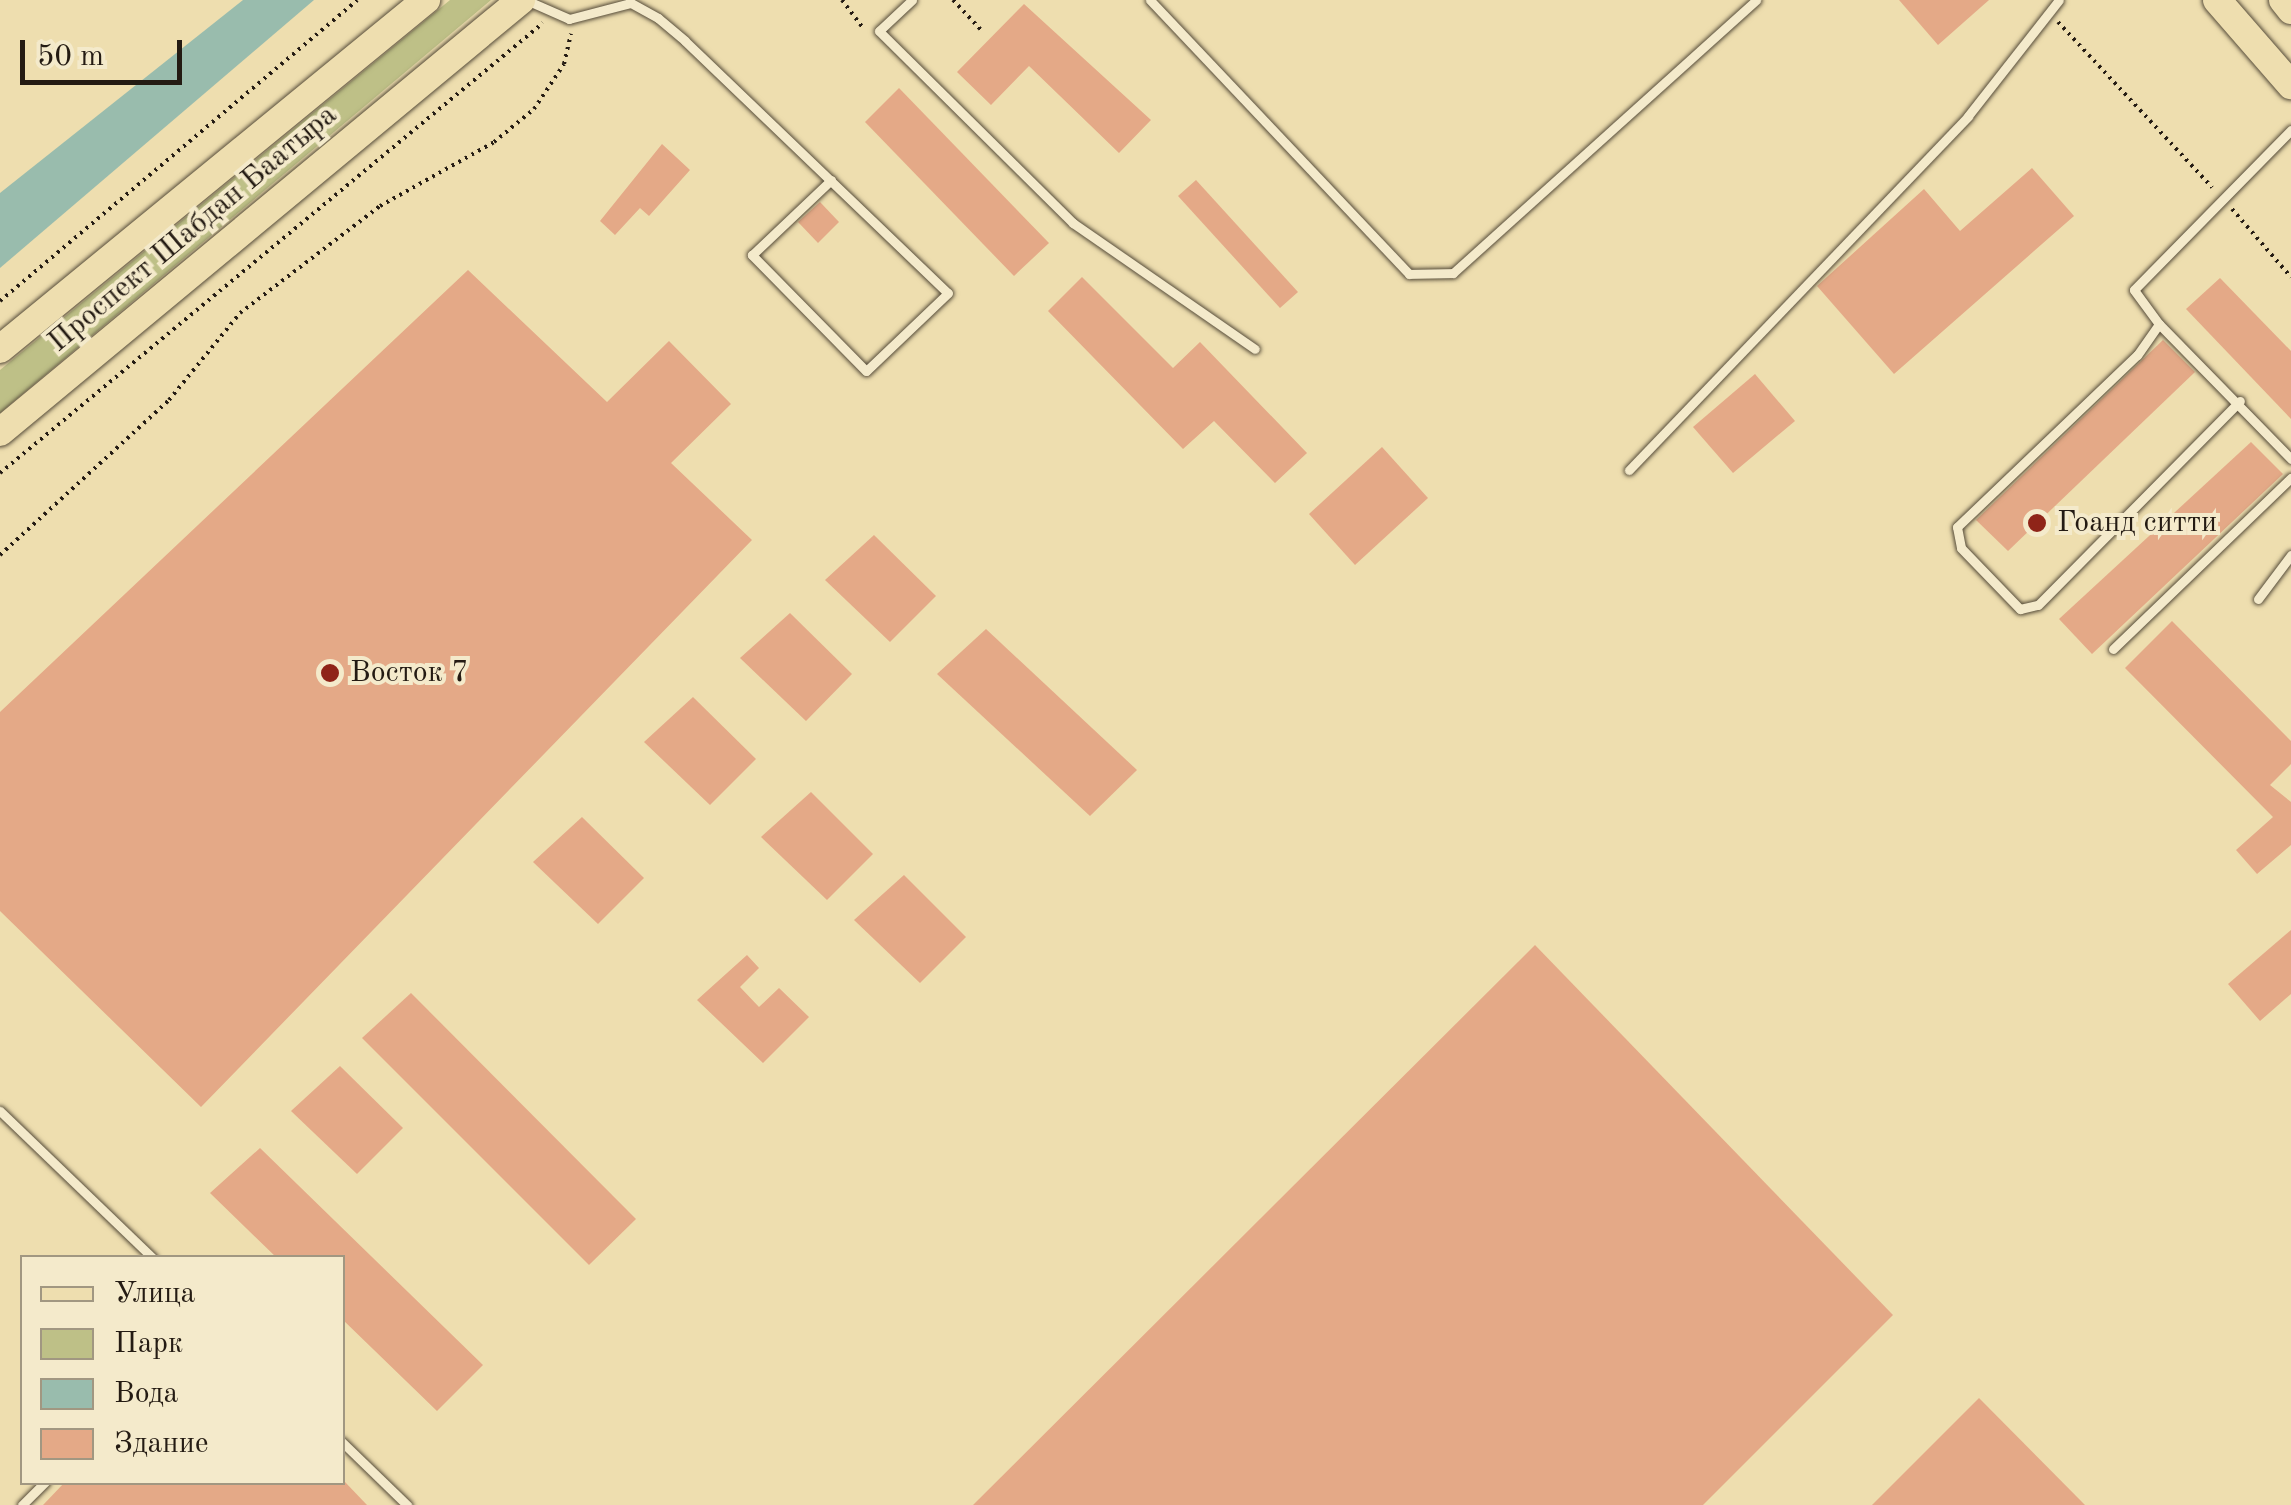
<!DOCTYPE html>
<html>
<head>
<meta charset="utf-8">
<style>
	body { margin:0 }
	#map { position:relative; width:2291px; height:1505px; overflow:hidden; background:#eedeaf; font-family:"Old Standard TT",serif }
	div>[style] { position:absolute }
	.green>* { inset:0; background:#bec087 }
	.water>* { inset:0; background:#99bcad }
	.building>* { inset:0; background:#e4a987 }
	.path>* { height:4px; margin-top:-2px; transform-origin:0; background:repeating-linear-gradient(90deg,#241b13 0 2.5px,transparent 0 7.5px) }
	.roads { filter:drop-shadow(0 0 2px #564c3a) drop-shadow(0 0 2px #564c3a) }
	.lane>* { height:9px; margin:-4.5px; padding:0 4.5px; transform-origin:4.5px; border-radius:4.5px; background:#f4eacb }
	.primary>* { height:28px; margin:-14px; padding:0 14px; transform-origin:14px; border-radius:14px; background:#eedeaf }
	.dots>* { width:28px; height:28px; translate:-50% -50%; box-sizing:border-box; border:5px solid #f4eacb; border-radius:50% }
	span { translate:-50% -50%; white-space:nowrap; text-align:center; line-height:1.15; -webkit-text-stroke:8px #f4eacb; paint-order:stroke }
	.street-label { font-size:30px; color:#241b13 }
	.poi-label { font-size:30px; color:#241b13 }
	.left { translate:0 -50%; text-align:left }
	.legend { position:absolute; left:20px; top:1255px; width:325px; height:230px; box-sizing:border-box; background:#f4eacb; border:2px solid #a19781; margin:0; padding:12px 18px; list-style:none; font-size:30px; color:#241b13 }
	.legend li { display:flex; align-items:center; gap:20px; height:50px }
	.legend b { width:50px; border:2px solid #a19781 }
	.scale { position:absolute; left:20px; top:40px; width:162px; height:45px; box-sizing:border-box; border:5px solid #241b13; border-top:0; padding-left:12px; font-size:30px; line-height:35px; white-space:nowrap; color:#241b13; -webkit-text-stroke:8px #f4eacb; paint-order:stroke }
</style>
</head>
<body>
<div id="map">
	<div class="green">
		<div style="clip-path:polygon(450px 0,491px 0,0 413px,0 370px)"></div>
	</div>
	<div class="water">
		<div style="clip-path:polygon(243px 0,314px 0,0 268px,0 193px)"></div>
	</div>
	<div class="building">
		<div style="clip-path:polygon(1899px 0,1989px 0,1938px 45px)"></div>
		<div style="clip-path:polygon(1024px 4px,1151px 120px,1119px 153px,1029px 66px,991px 105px,957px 72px)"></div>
		<div style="clip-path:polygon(899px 88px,1049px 243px,1014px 276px,865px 122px)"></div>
		<div style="clip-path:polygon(662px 144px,690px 170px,649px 216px,640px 208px,615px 235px,600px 221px)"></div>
		<div style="clip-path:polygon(2032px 168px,2074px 216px,1894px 374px,1817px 286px,1924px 189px,1960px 231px)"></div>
		<div style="clip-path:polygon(1196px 180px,1298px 292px,1280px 308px,1178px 196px)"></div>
		<div style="clip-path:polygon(820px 202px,839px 222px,818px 243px,798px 222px)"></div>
		<div style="clip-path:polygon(468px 270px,607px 402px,669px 341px,731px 404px,671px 463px,752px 540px,201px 1107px,0 911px,0 712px)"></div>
		<div style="clip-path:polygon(1082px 277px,1173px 368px,1200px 342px,1307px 453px,1275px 483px,1214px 421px,1183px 449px,1048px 311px)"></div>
		<div style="clip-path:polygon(2220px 278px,2291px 351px,2291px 419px,2186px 309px)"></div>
		<div style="clip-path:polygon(2163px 340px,2195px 372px,2008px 551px,1976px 520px)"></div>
		<div style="clip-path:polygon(1755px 374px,1795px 421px,1733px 473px,1693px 427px)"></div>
		<div style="clip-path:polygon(2251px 442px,2283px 474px,2092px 654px,2059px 619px)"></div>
		<div style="clip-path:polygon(1382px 447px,1428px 498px,1355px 565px,1309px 514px)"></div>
		<div style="clip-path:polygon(874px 535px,936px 596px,890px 642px,825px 580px)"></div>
		<div style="clip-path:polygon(790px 613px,852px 674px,806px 721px,740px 658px)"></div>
		<div style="clip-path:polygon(2172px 621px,2291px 741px,2291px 764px,2270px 785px,2291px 802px,2291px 845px,2257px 874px,2236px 850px,2273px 817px,2125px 668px)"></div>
		<div style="clip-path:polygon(986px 629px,1137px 770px,1090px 816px,937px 674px)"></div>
		<div style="clip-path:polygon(693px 697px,756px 759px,710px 805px,644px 742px)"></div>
		<div style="clip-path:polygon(811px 792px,873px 854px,827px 900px,761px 837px)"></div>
		<div style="clip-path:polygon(582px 817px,644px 878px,598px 924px,533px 862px)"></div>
		<div style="clip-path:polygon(904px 875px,966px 937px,920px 983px,854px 920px)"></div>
		<div style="clip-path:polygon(2291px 930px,2291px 994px,2260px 1021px,2228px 984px)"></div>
		<div style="clip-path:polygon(1535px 945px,1893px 1315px,1703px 1505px,973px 1505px)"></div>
		<div style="clip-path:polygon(747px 955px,759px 968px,740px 987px,759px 1007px,779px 988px,809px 1017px,763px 1063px,697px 1000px)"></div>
		<div style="clip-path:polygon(411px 993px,636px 1219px,589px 1265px,362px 1038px)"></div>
		<div style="clip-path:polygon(340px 1066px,403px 1128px,357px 1174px,291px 1111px)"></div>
		<div style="clip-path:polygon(260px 1148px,483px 1365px,437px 1411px,342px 1319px,342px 1258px,277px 1258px,210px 1193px)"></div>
		<div style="clip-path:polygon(1979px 1398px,2085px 1505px,1872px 1505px)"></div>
		<div style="clip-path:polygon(65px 1482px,345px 1482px,367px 1505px,43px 1505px)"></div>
	</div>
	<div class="path">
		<div style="left:842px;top:0;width:35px;rotate:53deg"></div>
		<div style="left:953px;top:0;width:44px;rotate:46.8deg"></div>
		<div style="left:2058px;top:22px;width:226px;rotate:47deg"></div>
		<div style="left:2232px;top:209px;width:90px;rotate:49.1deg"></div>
		<div style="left:0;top:301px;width:467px;rotate:-40.1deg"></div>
		<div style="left:0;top:473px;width:705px;rotate:-39.65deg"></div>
		<div style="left:0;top:555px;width:229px;rotate:-42.5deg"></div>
		<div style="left:169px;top:400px;width:112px;rotate:-50.8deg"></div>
		<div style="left:240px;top:313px;width:176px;rotate:-37.4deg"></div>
		<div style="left:380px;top:206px;width:131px;rotate:-29.3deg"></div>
		<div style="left:494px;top:142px;width:52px;rotate:-39.5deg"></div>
		<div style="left:534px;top:109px;width:54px;rotate:-56.3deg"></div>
		<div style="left:564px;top:64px;width:31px;rotate:-77deg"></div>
	</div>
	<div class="roads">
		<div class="lane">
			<div style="left:526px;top:0;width:47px;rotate:23.8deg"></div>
			<div style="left:569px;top:19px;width:64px;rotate:-14.5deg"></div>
			<div style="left:631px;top:3px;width:31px;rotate:29deg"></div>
			<div style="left:658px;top:18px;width:35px;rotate:40deg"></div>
			<div style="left:685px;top:41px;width:364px;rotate:43.8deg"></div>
			<div style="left:948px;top:293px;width:113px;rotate:136.4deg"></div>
			<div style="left:866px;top:371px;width:163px;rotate:-134.5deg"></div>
			<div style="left:752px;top:255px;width:109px;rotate:-43.5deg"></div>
			<div style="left:912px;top:0;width:45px;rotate:136.8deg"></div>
			<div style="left:879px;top:31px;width:273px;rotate:44.7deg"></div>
			<div style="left:1073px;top:223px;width:221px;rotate:34.7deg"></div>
			<div style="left:1150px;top:0;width:377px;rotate:46.6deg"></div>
			<div style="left:1409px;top:274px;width:44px;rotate:-1.3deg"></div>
			<div style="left:1453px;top:273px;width:408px;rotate:-42deg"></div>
			<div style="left:2291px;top:130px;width:224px;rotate:134.5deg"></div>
			<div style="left:2134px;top:290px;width:42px;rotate:53.7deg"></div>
			<div style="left:2159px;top:324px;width:189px;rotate:45.6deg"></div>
			<div style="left:2159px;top:324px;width:38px;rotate:125deg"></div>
			<div style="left:2137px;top:355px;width:249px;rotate:136.3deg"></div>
			<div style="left:1957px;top:527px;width:21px;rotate:79deg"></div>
			<div style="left:1961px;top:548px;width:85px;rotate:46deg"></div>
			<div style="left:2020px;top:609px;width:18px;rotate:-13deg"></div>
			<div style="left:2038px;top:605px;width:287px;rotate:-45.3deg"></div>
			<div style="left:1629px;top:470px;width:490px;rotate:-46.2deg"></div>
			<div style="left:1968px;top:116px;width:147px;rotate:-51.9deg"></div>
			<div style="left:2258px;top:599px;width:55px;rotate:-53.1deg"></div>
			<div style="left:2113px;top:649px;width:247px;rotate:-43.9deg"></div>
			<div style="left:0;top:1111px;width:212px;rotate:43.9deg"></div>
			<div style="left:342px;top:1442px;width:91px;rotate:44.1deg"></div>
			<div style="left:22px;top:1505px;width:33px;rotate:-45deg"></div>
		</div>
		<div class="primary">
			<div style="left:2217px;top:0;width:113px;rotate:49deg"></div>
			<div style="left:2283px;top:0;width:13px;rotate:51deg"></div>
			<div style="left:0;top:349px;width:551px;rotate:-39.33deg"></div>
			<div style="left:0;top:432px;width:677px;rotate:-39.66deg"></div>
		</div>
	</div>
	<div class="dots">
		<div style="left:2037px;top:523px;background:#8f2418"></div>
		<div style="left:330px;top:673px;background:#8f2418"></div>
	</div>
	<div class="street-label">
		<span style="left:193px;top:229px;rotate:-40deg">Проспект Шабдан Баатыра</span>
	</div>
	<div class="poi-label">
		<span class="left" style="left:2057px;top:523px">Гоанд ситти</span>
		<span class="left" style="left:350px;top:673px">Восток 7</span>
	</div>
	<ul class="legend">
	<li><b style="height:12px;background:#eedeaf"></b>Улица</li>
	<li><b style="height:28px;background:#bec087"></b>Парк</li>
	<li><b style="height:28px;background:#99bcad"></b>Вода</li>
	<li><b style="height:28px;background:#e4a987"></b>Здание</li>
	</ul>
	<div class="scale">50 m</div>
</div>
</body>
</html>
